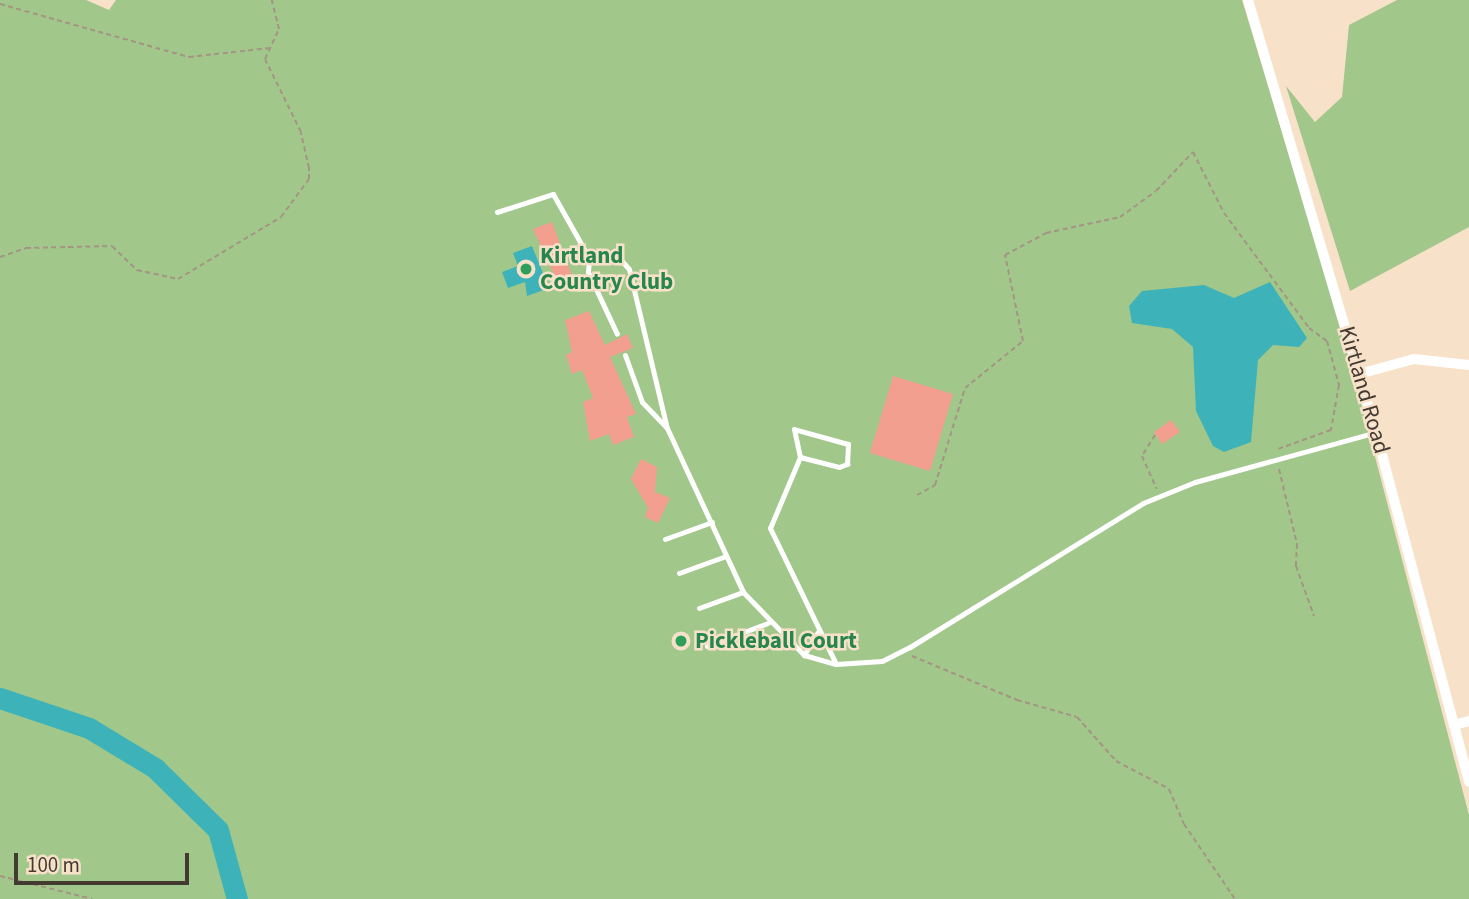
<!DOCTYPE html>
<html>
<head>
<meta charset="utf-8">
<style>
	body { margin:0 }
	#map { position:relative; width:1469px; height:899px; overflow:hidden; background:#f8e1c9; font-family:"Source Sans 3",sans-serif }
	div>[style] { position:absolute }
	.green>* { inset:0; background:#a1c78a }
	.water>* { inset:0; background:#3db3b9 }
	.river>* { height:21px; margin:-10.5px; padding:0 10.5px; transform-origin:10.5px; border-radius:10.5px; background:#3db3b9 }
	.building>* { inset:0; background:#f29f90 }
	.path>* { height:2px; margin-top:-1px; transform-origin:0; background:repeating-linear-gradient(90deg,#a49483 0 5px,transparent 0 8.5px) }
	.service>* { height:5px; margin:-2.5px; padding:0 2.5px; transform-origin:2.5px; border-radius:2.5px; background:#fff }
	.minor>* { height:10px; margin:-5px; padding:0 5px; transform-origin:5px; border-radius:5px; background:#fff }
	.dots>* { width:19px; height:19px; translate:-50% -50%; box-sizing:border-box; border:4px solid #f8e1c9; border-radius:50% }
	span { translate:-50% -50%; white-space:nowrap; text-align:center; line-height:1.15; -webkit-text-stroke:5px #f8e1c9; paint-order:stroke }
	.leisure-label { font-size:23px; color:#27864d; font-weight:700 }
	.left { translate:0 -50%; text-align:left }
	.street-label { font-size:23px; color:#433a31 }
	.scale { position:absolute; left:14px; top:853px; width:175px; height:32px; box-sizing:border-box; border:4px solid #433a31; border-top:0; padding-left:9px; font-size:21px; line-height:24px; white-space:nowrap; color:#433a31; -webkit-text-stroke:5px #f8e1c9; paint-order:stroke }
</style>
</head>
<body>
<div id="map">
	<div class="green">
		<div style="clip-path:polygon(0 0,86px 0,109px 10px,116px 0,1242px 0,1341px 327px,1469px 815px,1469px 899px,0 899px)"></div>
		<div style="clip-path:polygon(1397px 0,1469px 0,1469px 227px,1350px 291px,1286px 86px,1315px 122px,1342px 97px,1349px 25px)"></div>
	</div>
	<div class="water">
		<div style="clip-path:polygon(532px 246px,549px 288px,527px 296px,525px 282px,508px 288px,502px 272px,518px 266px,513px 253px)"></div>
		<div style="clip-path:polygon(1270px 282px,1307px 338px,1299px 347px,1273px 345px,1258px 360px,1251px 442px,1224px 452px,1213px 446px,1196px 411px,1193px 347px,1172px 329px,1132px 323px,1129px 306px,1142px 291px,1204px 285px,1234px 298px)"></div>
	</div>
	<div class="river">
		<div style="left:0;top:698px;width:94px;rotate:18.6deg"></div>
		<div style="left:89px;top:728px;width:77px;rotate:31.2deg"></div>
		<div style="left:155px;top:768px;width:88px;rotate:44.5deg"></div>
		<div style="left:218px;top:830px;width:72px;rotate:74.6deg"></div>
	</div>
	<div class="building">
		<div style="clip-path:polygon(552px 222px,572px 276px,557px 281px,533px 229px)"></div>
		<div style="clip-path:polygon(589px 311px,605px 345px,627px 334px,633px 348px,610px 357px,636px 414px,627px 417px,634px 437px,613px 445px,609px 434px,590px 441px,583px 402px,593px 398px,582px 370px,572px 374px,566px 355px,572px 352px,565px 320px)"></div>
		<div style="clip-path:polygon(893px 376px,953px 394px,930px 471px,870px 453px)"></div>
		<div style="clip-path:polygon(1171px 420px,1180px 432px,1162px 444px,1154px 432px)"></div>
		<div style="clip-path:polygon(641px 459px,657px 467px,655px 492px,670px 498px,658px 523px,645px 517px,648px 508px,631px 479px)"></div>
	</div>
	<div class="path">
		<div style="left:0;top:4px;width:196px;rotate:15.7deg"></div>
		<div style="left:189px;top:57px;width:81px;rotate:-6.3deg"></div>
		<div style="left:0;top:257px;width:28px;rotate:-19deg"></div>
		<div style="left:26px;top:248px;width:86px;rotate:-1.3deg"></div>
		<div style="left:112px;top:246px;width:35px;rotate:44deg"></div>
		<div style="left:137px;top:270px;width:42px;rotate:12.4deg"></div>
		<div style="left:178px;top:279px;width:120px;rotate:-31deg"></div>
		<div style="left:281px;top:217px;width:47px;rotate:-53.6deg"></div>
		<div style="left:309px;top:179px;width:11px;rotate:-90deg"></div>
		<div style="left:309px;top:168px;width:37px;rotate:-103deg"></div>
		<div style="left:301px;top:132px;width:81px;rotate:-116.3deg"></div>
		<div style="left:265px;top:59px;width:33px;rotate:-65deg"></div>
		<div style="left:279px;top:29px;width:30px;rotate:-104deg"></div>
		<div style="left:1155px;top:435px;width:25px;rotate:122deg"></div>
		<div style="left:1142px;top:456px;width:36px;rotate:66deg"></div>
		<div style="left:1279px;top:469px;width:77px;rotate:76.5deg"></div>
		<div style="left:1297px;top:544px;width:22px;rotate:93deg"></div>
		<div style="left:1296px;top:566px;width:53px;rotate:70.2deg"></div>
		<div style="left:917px;top:495px;width:21px;rotate:-29deg"></div>
		<div style="left:935px;top:485px;width:102px;rotate:-72.8deg"></div>
		<div style="left:965px;top:388px;width:75px;rotate:-39deg"></div>
		<div style="left:1023px;top:341px;width:88px;rotate:-101.8deg"></div>
		<div style="left:1005px;top:255px;width:47px;rotate:-28.2deg"></div>
		<div style="left:1046px;top:233px;width:76px;rotate:-12.2deg"></div>
		<div style="left:1120px;top:217px;width:44px;rotate:-35.8deg"></div>
		<div style="left:1156px;top:191px;width:54px;rotate:-46.5deg"></div>
		<div style="left:1193px;top:152px;width:68px;rotate:63.1deg"></div>
		<div style="left:1224px;top:213px;width:143px;rotate:53.5deg"></div>
		<div style="left:1309px;top:328px;width:22px;rotate:36deg"></div>
		<div style="left:1327px;top:341px;width:46px;rotate:74.7deg"></div>
		<div style="left:1339px;top:385px;width:46px;rotate:100.1deg"></div>
		<div style="left:1331px;top:430px;width:56px;rotate:160.3deg"></div>
		<div style="left:912px;top:656px;width:114px;rotate:22.7deg"></div>
		<div style="left:1017px;top:700px;width:62px;rotate:15.8deg"></div>
		<div style="left:1077px;top:717px;width:59px;rotate:48.4deg"></div>
		<div style="left:1116px;top:761px;width:60px;rotate:27.8deg"></div>
		<div style="left:1169px;top:789px;width:38px;rotate:67deg"></div>
		<div style="left:1184px;top:824px;width:91px;rotate:55.8deg"></div>
		<div style="left:0;top:876px;width:95px;rotate:14deg"></div>
	</div>
	<div class="service">
		<div style="left:497px;top:212px;width:59px;rotate:-17.8deg"></div>
		<div style="left:553px;top:194px;width:73px;rotate:60.6deg"></div>
		<div style="left:589px;top:258px;width:31px;rotate:2deg"></div>
		<div style="left:620px;top:259px;width:13px;rotate:48deg"></div>
		<div style="left:629px;top:269px;width:163px;rotate:76.6deg"></div>
		<div style="left:667px;top:428px;width:181px;rotate:65.1deg"></div>
		<div style="left:743px;top:592px;width:88px;rotate:45.9deg"></div>
		<div style="left:804px;top:655px;width:33px;rotate:16deg"></div>
		<div style="left:836px;top:664px;width:46px;rotate:-3.7deg"></div>
		<div style="left:882px;top:661px;width:31px;rotate:-27deg"></div>
		<div style="left:910px;top:647px;width:274px;rotate:-31.7deg"></div>
		<div style="left:1143px;top:503px;width:56px;rotate:-22deg"></div>
		<div style="left:1195px;top:482px;width:188px;rotate:-15.4deg"></div>
		<div style="left:589px;top:258px;width:14px;rotate:94deg"></div>
		<div style="left:588px;top:272px;width:68px;rotate:64.9deg"></div>
		<div style="left:625px;top:355px;width:50px;rotate:70.1deg"></div>
		<div style="left:642px;top:402px;width:35px;rotate:46deg"></div>
		<div style="left:800px;top:457px;width:40px;rotate:14.4deg"></div>
		<div style="left:839px;top:467px;width:9px;rotate:-21deg"></div>
		<div style="left:847px;top:464px;width:20px;rotate:-87deg"></div>
		<div style="left:848px;top:444px;width:56px;rotate:-164.5deg"></div>
		<div style="left:794px;top:429px;width:29px;rotate:78deg"></div>
		<div style="left:800px;top:457px;width:77px;rotate:112.9deg"></div>
		<div style="left:770px;top:528px;width:151px;rotate:64.1deg"></div>
		<div style="left:665px;top:539px;width:50px;rotate:-19.9deg"></div>
		<div style="left:679px;top:573px;width:50px;rotate:-19.9deg"></div>
		<div style="left:699px;top:608px;width:47px;rotate:-20deg"></div>
		<div style="left:707px;top:646px;width:65px;rotate:-20.7deg"></div>
		<div style="left:804px;top:655px;width:26px;rotate:-59deg"></div>
	</div>
	<div class="minor">
		<div style="left:1248px;top:0;width:451px;rotate:73.5deg"></div>
		<div style="left:1376px;top:432px;width:362px;rotate:75.1deg"></div>
		<div style="left:1359px;top:374px;width:57px;rotate:-15.3deg"></div>
		<div style="left:1414px;top:359px;width:55px;rotate:6.2deg"></div>
		<div style="left:1454px;top:725px;width:16px;rotate:-15deg"></div>
	</div>
	<div class="dots">
		<div style="left:526px;top:269px;background:#2e9e5b"></div>
		<div style="left:681px;top:641px;background:#2e9e5b"></div>
	</div>
	<div class="leisure-label">
		<span class="left" style="left:540px;top:269px">Kirtland<br>Country Club</span>
		<span class="left" style="left:695px;top:641px">Pickleball Court</span>
	</div>
	<div class="street-label">
		<span style="left:1364px;top:390px;rotate:74deg">Kirtland Road</span>
	</div>
	<div class="scale">100 m</div>
</div>
</body>
</html>
